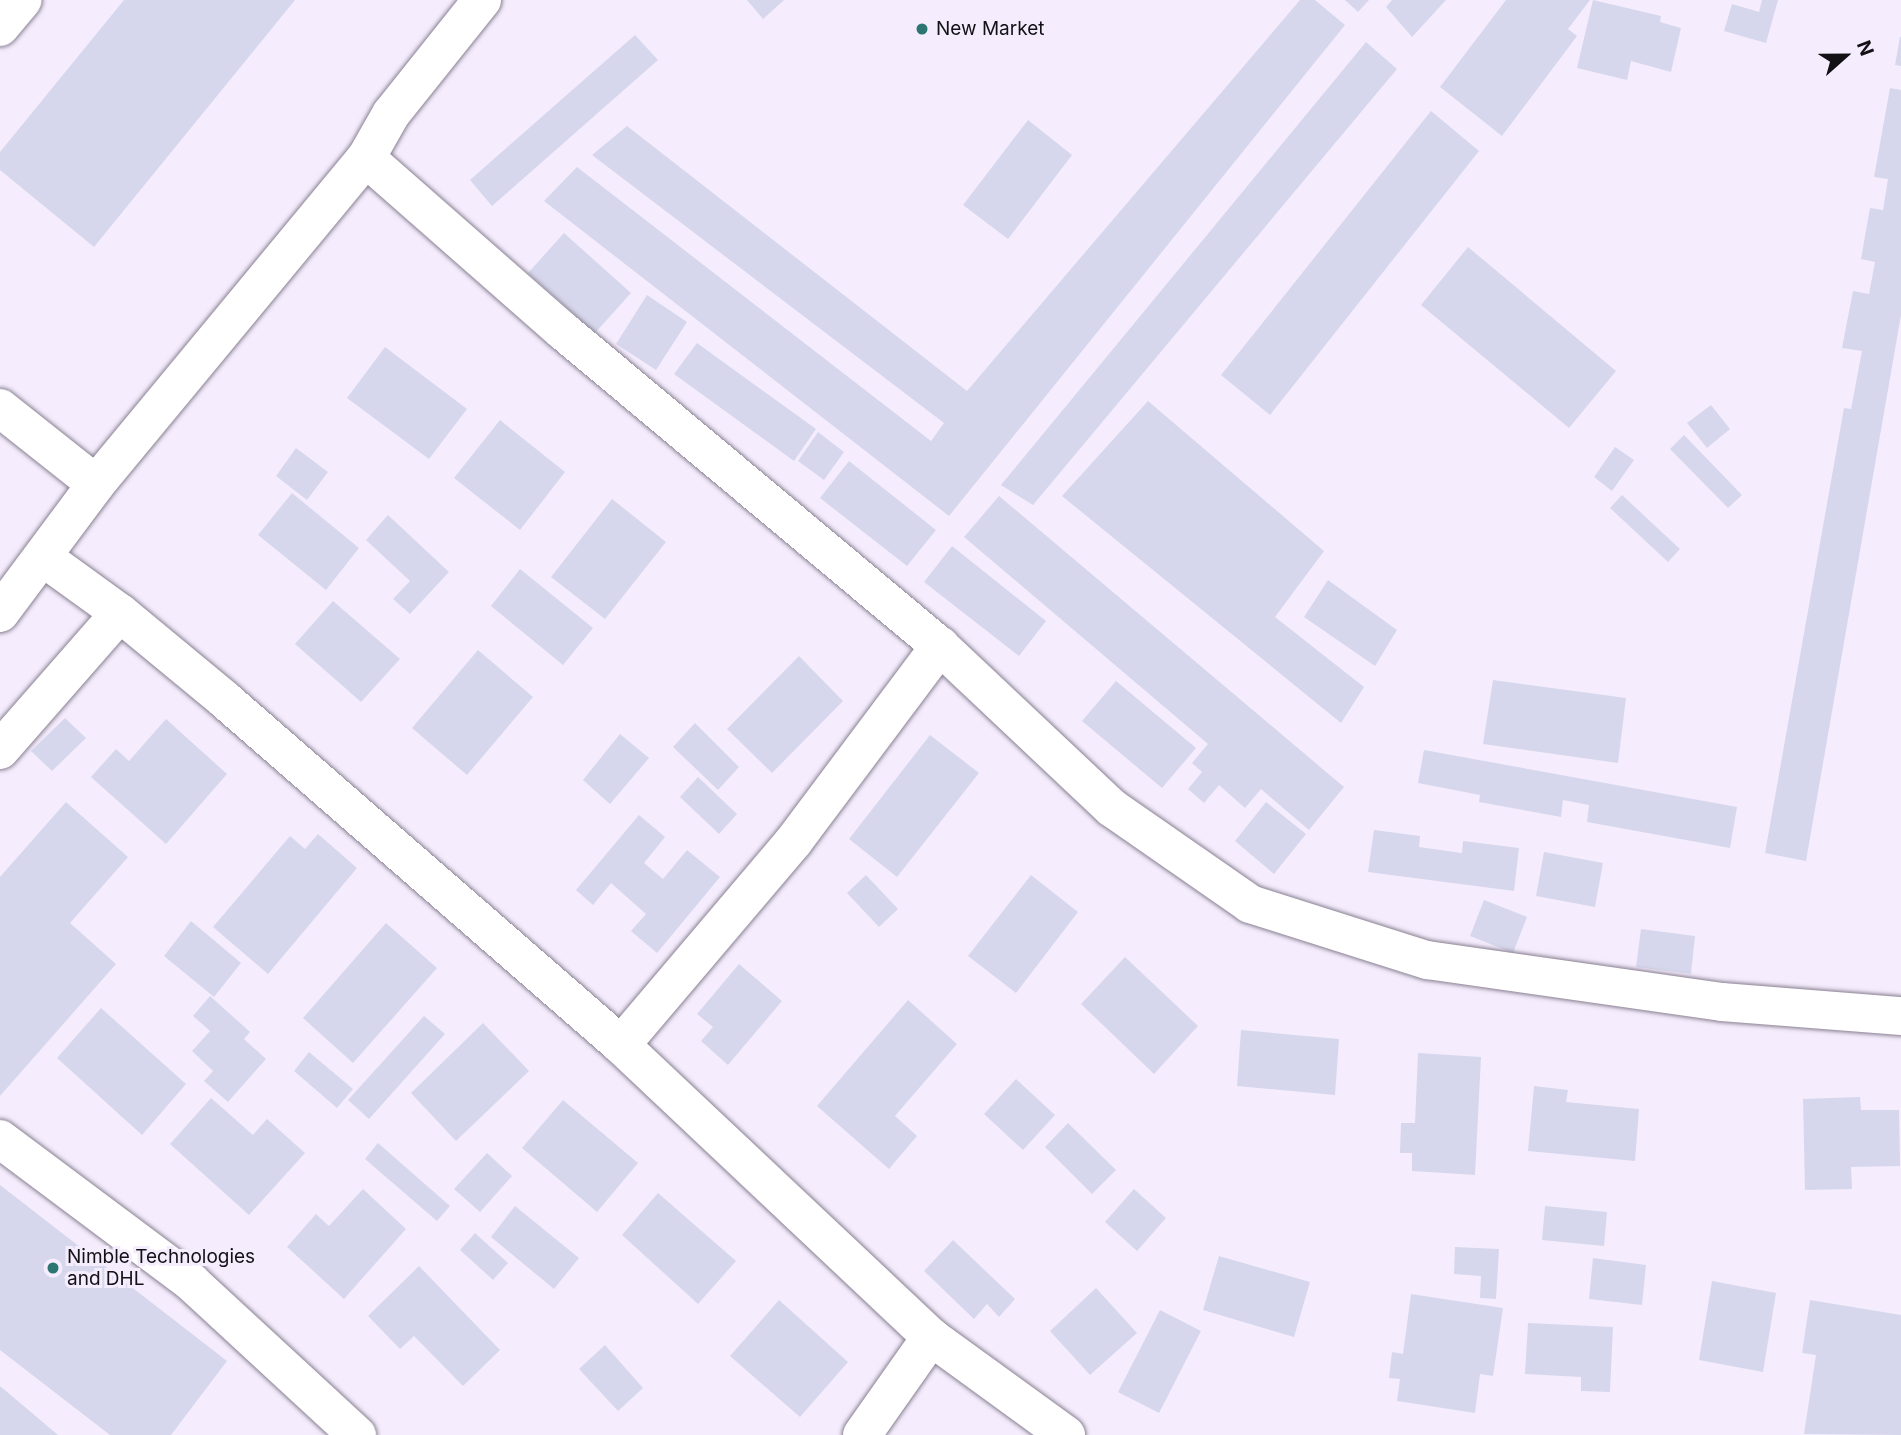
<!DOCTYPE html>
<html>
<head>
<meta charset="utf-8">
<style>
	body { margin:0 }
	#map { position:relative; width:1901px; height:1435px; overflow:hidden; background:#f5edfd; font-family:Inter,sans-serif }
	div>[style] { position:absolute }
	.building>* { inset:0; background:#d6d7ec }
	.roads { filter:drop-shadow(0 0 2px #898092) drop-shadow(0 0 2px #898092) }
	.street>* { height:38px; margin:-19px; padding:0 19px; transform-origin:19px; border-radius:19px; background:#fff }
	.secondary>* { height:38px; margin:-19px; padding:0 19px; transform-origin:19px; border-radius:19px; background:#fff }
	.dots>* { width:19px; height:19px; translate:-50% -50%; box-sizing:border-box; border:4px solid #f5edfd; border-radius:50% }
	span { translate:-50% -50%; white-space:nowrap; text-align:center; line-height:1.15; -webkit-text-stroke:6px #f5edfd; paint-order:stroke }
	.poi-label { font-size:19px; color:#131016 }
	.left { translate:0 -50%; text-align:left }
	.north { position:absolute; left:1810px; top:21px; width:70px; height:70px; -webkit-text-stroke:5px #f5edfd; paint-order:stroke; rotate:69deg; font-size:19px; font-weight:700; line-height:28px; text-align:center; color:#131016 }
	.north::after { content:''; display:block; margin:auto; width:24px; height:32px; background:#131016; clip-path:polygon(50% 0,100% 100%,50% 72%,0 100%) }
</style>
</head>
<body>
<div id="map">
	<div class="building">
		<div style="clip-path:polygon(124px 0,295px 0,94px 247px,0 170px,0 152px)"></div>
		<div style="clip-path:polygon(747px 0,784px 0,763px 19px)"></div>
		<div style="clip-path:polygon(1300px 0,1315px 0,1345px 25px,949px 516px,544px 201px,577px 167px,931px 441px,944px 423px,592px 155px,627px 126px,967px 391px)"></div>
		<div style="clip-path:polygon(1345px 0,1369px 0,1358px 12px)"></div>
		<div style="clip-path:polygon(1392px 0,1446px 0,1412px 37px,1386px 7px)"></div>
		<div style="clip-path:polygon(1506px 0,1590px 0,1568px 29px,1577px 36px,1502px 136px,1440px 87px)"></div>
		<div style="clip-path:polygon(1593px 0,1661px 16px,1660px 22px,1681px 28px,1671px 72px,1631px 61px,1627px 80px,1577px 68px)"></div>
		<div style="clip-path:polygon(1762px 0,1778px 0,1766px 43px,1724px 31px,1732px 4px,1759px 12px)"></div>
		<div style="clip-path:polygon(635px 35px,658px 60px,492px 206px,470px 180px)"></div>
		<div style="clip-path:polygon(1900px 37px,1901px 37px,1901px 66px,1895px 65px)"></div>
		<div style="clip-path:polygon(1366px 42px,1397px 69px,1033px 505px,1001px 485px)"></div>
		<div style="clip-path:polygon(1890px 88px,1901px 90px,1901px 315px,1806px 861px,1765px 853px,1844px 408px,1851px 409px,1862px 351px,1842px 348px,1853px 291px,1869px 294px,1875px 262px,1861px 259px,1870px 208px,1883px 210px,1888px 179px,1874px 177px)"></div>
		<div style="clip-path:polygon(1431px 111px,1479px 151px,1270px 415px,1221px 375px)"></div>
		<div style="clip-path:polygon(1028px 120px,1072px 155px,1008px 239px,963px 205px)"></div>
		<div style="clip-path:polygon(564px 233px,631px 293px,595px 333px,528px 273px)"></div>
		<div style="clip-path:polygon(1468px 247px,1616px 371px,1569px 428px,1421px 305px)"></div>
		<div style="clip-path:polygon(647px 295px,687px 322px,656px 370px,616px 344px)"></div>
		<div style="clip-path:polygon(697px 343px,816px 429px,794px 461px,674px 374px)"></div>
		<div style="clip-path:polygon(385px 347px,467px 409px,429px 459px,347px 398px)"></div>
		<div style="clip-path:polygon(1148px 401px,1324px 551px,1275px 617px,1364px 687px,1341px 723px,1062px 496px)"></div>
		<div style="clip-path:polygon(1711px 405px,1730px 429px,1707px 448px,1687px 423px)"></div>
		<div style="clip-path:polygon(500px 420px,565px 472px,520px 530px,454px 478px)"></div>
		<div style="clip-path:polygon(818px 432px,844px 452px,824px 480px,798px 461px)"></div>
		<div style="clip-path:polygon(1684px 435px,1742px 495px,1728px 508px,1670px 449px)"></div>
		<div style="clip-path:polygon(1615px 447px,1634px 460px,1612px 491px,1594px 477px)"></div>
		<div style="clip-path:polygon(296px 448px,328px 472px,307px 500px,276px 476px)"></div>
		<div style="clip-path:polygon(849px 461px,936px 530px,907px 566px,820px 498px)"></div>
		<div style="clip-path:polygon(292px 493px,359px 548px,326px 590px,258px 535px)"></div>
		<div style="clip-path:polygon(1622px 495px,1680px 549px,1668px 562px,1610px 508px)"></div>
		<div style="clip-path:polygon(999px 496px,1344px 787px,1309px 830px,1261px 789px,1245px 808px,1219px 785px,1204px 803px,1188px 789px,1202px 772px,1192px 763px,1208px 744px,964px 537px)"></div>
		<div style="clip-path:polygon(612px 499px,666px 542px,605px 619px,551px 577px)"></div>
		<div style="clip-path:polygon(388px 515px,449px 572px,410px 614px,393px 599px,410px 581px,366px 540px)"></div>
		<div style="clip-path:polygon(952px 546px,1046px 621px,1019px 656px,924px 582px)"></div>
		<div style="clip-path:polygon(520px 569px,593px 628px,563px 665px,491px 606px)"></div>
		<div style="clip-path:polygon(1328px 580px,1397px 630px,1375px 666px,1304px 617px)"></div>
		<div style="clip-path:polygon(333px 601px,400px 659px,361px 702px,295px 644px)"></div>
		<div style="clip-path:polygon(478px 650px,533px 697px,467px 775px,412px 728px)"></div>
		<div style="clip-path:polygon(799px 656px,843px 701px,772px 773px,727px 729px)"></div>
		<div style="clip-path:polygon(1493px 680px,1626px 698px,1618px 763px,1483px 744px)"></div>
		<div style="clip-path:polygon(1116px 681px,1196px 748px,1162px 788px,1082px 721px)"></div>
		<div style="clip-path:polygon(65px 718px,86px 738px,52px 771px,31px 751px)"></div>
		<div style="clip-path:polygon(166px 719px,227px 774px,166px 844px,91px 777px,116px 749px,129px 761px)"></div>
		<div style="clip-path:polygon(695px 723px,739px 767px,718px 790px,673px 747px)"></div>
		<div style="clip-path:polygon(620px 734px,649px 758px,610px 804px,583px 780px)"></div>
		<div style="clip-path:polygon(930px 735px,979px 773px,897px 877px,849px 839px)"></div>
		<div style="clip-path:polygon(1424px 750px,1737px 807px,1730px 848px,1587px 822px,1589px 805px,1563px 800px,1561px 817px,1479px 802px,1480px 795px,1418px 783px)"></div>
		<div style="clip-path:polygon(698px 777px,737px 814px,719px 834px,680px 797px)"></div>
		<div style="clip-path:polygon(66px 802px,128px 857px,70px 923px,116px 964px,0 1096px,0 877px)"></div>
		<div style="clip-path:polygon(1266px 802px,1306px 834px,1274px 874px,1235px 841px)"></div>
		<div style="clip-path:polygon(639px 815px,665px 837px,644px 863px,663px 879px,687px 850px,720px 877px,657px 953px,631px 931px,646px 914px,611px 883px,593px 905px,576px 890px)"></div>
		<div style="clip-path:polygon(1374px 830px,1420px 836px,1419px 847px,1462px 853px,1463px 841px,1519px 848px,1514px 891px,1368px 872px)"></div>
		<div style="clip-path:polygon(318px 834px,357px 868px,268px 974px,213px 927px,290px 836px,305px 849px)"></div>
		<div style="clip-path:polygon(1544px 852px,1603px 863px,1595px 907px,1536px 896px)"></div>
		<div style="clip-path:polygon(866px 875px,898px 909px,879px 927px,847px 893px)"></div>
		<div style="clip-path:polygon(1031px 875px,1078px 912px,1016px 993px,968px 956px)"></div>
		<div style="clip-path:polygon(1484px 900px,1527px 917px,1513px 953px,1470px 936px)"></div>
		<div style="clip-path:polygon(191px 921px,241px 963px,214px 997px,164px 956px)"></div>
		<div style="clip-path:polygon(386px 923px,437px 968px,353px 1063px,303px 1018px)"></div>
		<div style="clip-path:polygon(1641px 929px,1695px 936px,1691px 974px,1636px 967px)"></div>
		<div style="clip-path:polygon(1125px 957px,1198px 1026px,1154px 1074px,1081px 1004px)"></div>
		<div style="clip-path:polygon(739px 964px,782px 1001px,728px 1065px,701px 1041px,713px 1027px,697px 1014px)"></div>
		<div style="clip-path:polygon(210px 996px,250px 1032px,244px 1039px,266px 1059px,228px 1102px,204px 1081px,213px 1071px,192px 1051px,210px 1031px,193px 1016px)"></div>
		<div style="clip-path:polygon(908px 1000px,957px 1044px,895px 1116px,917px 1136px,889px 1169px,817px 1106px)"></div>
		<div style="clip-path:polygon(101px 1008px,186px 1084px,142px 1135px,57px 1058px)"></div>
		<div style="clip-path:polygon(424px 1016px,445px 1034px,369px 1119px,348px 1100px)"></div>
		<div style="clip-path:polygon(483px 1023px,529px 1071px,456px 1141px,411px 1093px)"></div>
		<div style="clip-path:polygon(1241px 1030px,1339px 1039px,1335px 1095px,1237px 1086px)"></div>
		<div style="clip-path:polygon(309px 1052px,353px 1089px,337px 1108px,294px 1071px)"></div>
		<div style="clip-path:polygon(1418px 1053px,1481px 1057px,1475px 1175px,1412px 1171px,1412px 1153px,1400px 1153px,1401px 1123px,1415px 1123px)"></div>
		<div style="clip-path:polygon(1016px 1079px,1055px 1115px,1023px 1150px,984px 1114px)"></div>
		<div style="clip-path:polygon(1534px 1086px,1568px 1090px,1566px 1102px,1639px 1109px,1635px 1161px,1528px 1151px)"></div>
		<div style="clip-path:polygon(1860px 1097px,1861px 1110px,1899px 1110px,1900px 1166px,1851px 1167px,1852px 1189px,1805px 1190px,1803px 1099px)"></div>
		<div style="clip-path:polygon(211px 1098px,253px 1135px,267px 1119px,305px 1153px,249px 1215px,170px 1144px)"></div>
		<div style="clip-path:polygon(563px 1100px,638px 1163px,597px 1212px,522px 1148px)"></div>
		<div style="clip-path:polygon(1068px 1123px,1116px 1170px,1092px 1194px,1045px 1147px)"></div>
		<div style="clip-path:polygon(378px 1143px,450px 1206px,437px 1221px,365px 1159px)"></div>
		<div style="clip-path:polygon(487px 1153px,512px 1176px,480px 1212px,454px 1189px)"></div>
		<div style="clip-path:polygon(0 1185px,227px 1361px,171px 1435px,110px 1435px,0 1350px)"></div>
		<div style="clip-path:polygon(363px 1189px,406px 1229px,344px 1299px,287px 1247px,316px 1214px,329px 1226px)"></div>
		<div style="clip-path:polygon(1134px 1189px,1166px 1218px,1137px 1251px,1105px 1222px)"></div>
		<div style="clip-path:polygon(658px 1193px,736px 1261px,698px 1304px,622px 1235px)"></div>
		<div style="clip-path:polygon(515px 1206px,579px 1258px,554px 1289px,491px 1237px)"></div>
		<div style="clip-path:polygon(1545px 1206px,1607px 1212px,1604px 1246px,1542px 1240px)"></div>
		<div style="clip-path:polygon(475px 1233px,508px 1263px,493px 1280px,460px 1250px)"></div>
		<div style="clip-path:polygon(953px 1240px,1015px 1299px,999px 1317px,987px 1304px,974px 1319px,924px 1271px)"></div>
		<div style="clip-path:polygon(1455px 1247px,1499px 1249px,1496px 1299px,1480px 1298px,1481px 1276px,1454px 1274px)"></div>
		<div style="clip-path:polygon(1219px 1256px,1310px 1282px,1294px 1337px,1203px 1310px)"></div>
		<div style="clip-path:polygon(1593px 1258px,1646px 1265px,1642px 1305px,1589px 1299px)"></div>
		<div style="clip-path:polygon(419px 1266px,500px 1350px,463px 1386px,414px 1336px,400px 1349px,368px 1316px)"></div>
		<div style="clip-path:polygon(1712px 1281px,1776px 1293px,1763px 1372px,1699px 1360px)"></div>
		<div style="clip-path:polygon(1096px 1288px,1137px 1333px,1090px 1375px,1050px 1331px)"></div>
		<div style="clip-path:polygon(1411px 1294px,1503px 1308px,1493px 1376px,1480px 1374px,1475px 1413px,1397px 1401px,1400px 1379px,1389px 1378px,1392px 1352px,1403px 1354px)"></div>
		<div style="clip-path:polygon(779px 1300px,848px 1362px,800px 1417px,730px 1356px)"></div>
		<div style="clip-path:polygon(1810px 1300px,1901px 1315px,1901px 1435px,1804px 1434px,1816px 1355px,1802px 1353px)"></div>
		<div style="clip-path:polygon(1160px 1310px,1201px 1331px,1159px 1413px,1118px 1392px)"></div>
		<div style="clip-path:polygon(1528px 1323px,1613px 1327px,1610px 1392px,1581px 1391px,1581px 1377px,1525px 1374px)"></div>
		<div style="clip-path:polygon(605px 1345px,643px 1388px,618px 1411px,579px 1369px)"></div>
		<div style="clip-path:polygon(0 1386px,58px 1435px,0 1435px)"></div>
	</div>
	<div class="roads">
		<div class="street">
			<div style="left:0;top:27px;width:35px;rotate:-50deg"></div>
			<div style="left:366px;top:158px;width:262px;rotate:41.3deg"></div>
			<div style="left:563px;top:331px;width:491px;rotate:39.9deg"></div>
			<div style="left:940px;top:646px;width:236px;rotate:43.3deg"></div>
			<div style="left:1112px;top:808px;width:168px;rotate:34.8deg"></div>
			<div style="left:1250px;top:904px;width:186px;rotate:17.6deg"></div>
			<div style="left:1427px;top:960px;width:298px;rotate:8.1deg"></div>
			<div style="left:1722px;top:1002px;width:180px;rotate:4.5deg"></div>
			<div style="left:0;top:408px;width:122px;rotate:38.4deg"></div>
			<div style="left:44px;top:558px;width:94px;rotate:35.9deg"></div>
			<div style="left:120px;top:613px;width:136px;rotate:39.6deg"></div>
			<div style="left:225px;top:700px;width:525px;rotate:41.06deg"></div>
			<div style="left:621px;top:1045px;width:426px;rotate:43.3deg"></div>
			<div style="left:931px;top:1337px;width:167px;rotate:36deg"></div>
			<div style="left:0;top:750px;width:182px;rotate:-48.8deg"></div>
			<div style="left:621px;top:1045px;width:267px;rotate:-49.7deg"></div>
			<div style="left:794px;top:841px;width:244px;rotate:-53.2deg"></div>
			<div style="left:0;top:1139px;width:239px;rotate:36.8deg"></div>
			<div style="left:191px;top:1282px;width:226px;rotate:42.7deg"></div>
			<div style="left:862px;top:1435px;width:120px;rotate:-54.9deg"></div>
		</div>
		<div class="secondary">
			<div style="left:0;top:613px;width:161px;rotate:-53.3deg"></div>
			<div style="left:96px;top:484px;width:423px;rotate:-50.4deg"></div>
			<div style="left:366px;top:158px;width:51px;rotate:-60.4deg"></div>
			<div style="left:391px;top:114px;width:146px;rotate:-51.4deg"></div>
		</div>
	</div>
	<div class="dots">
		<div style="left:922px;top:29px;background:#2c7572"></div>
		<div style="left:53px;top:1268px;background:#2c7572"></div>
	</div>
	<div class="poi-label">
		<span class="left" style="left:936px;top:29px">New Market</span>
		<span class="left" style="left:67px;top:1268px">Nimble Technologies<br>and DHL</span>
	</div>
	<div class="north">N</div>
</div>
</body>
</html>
